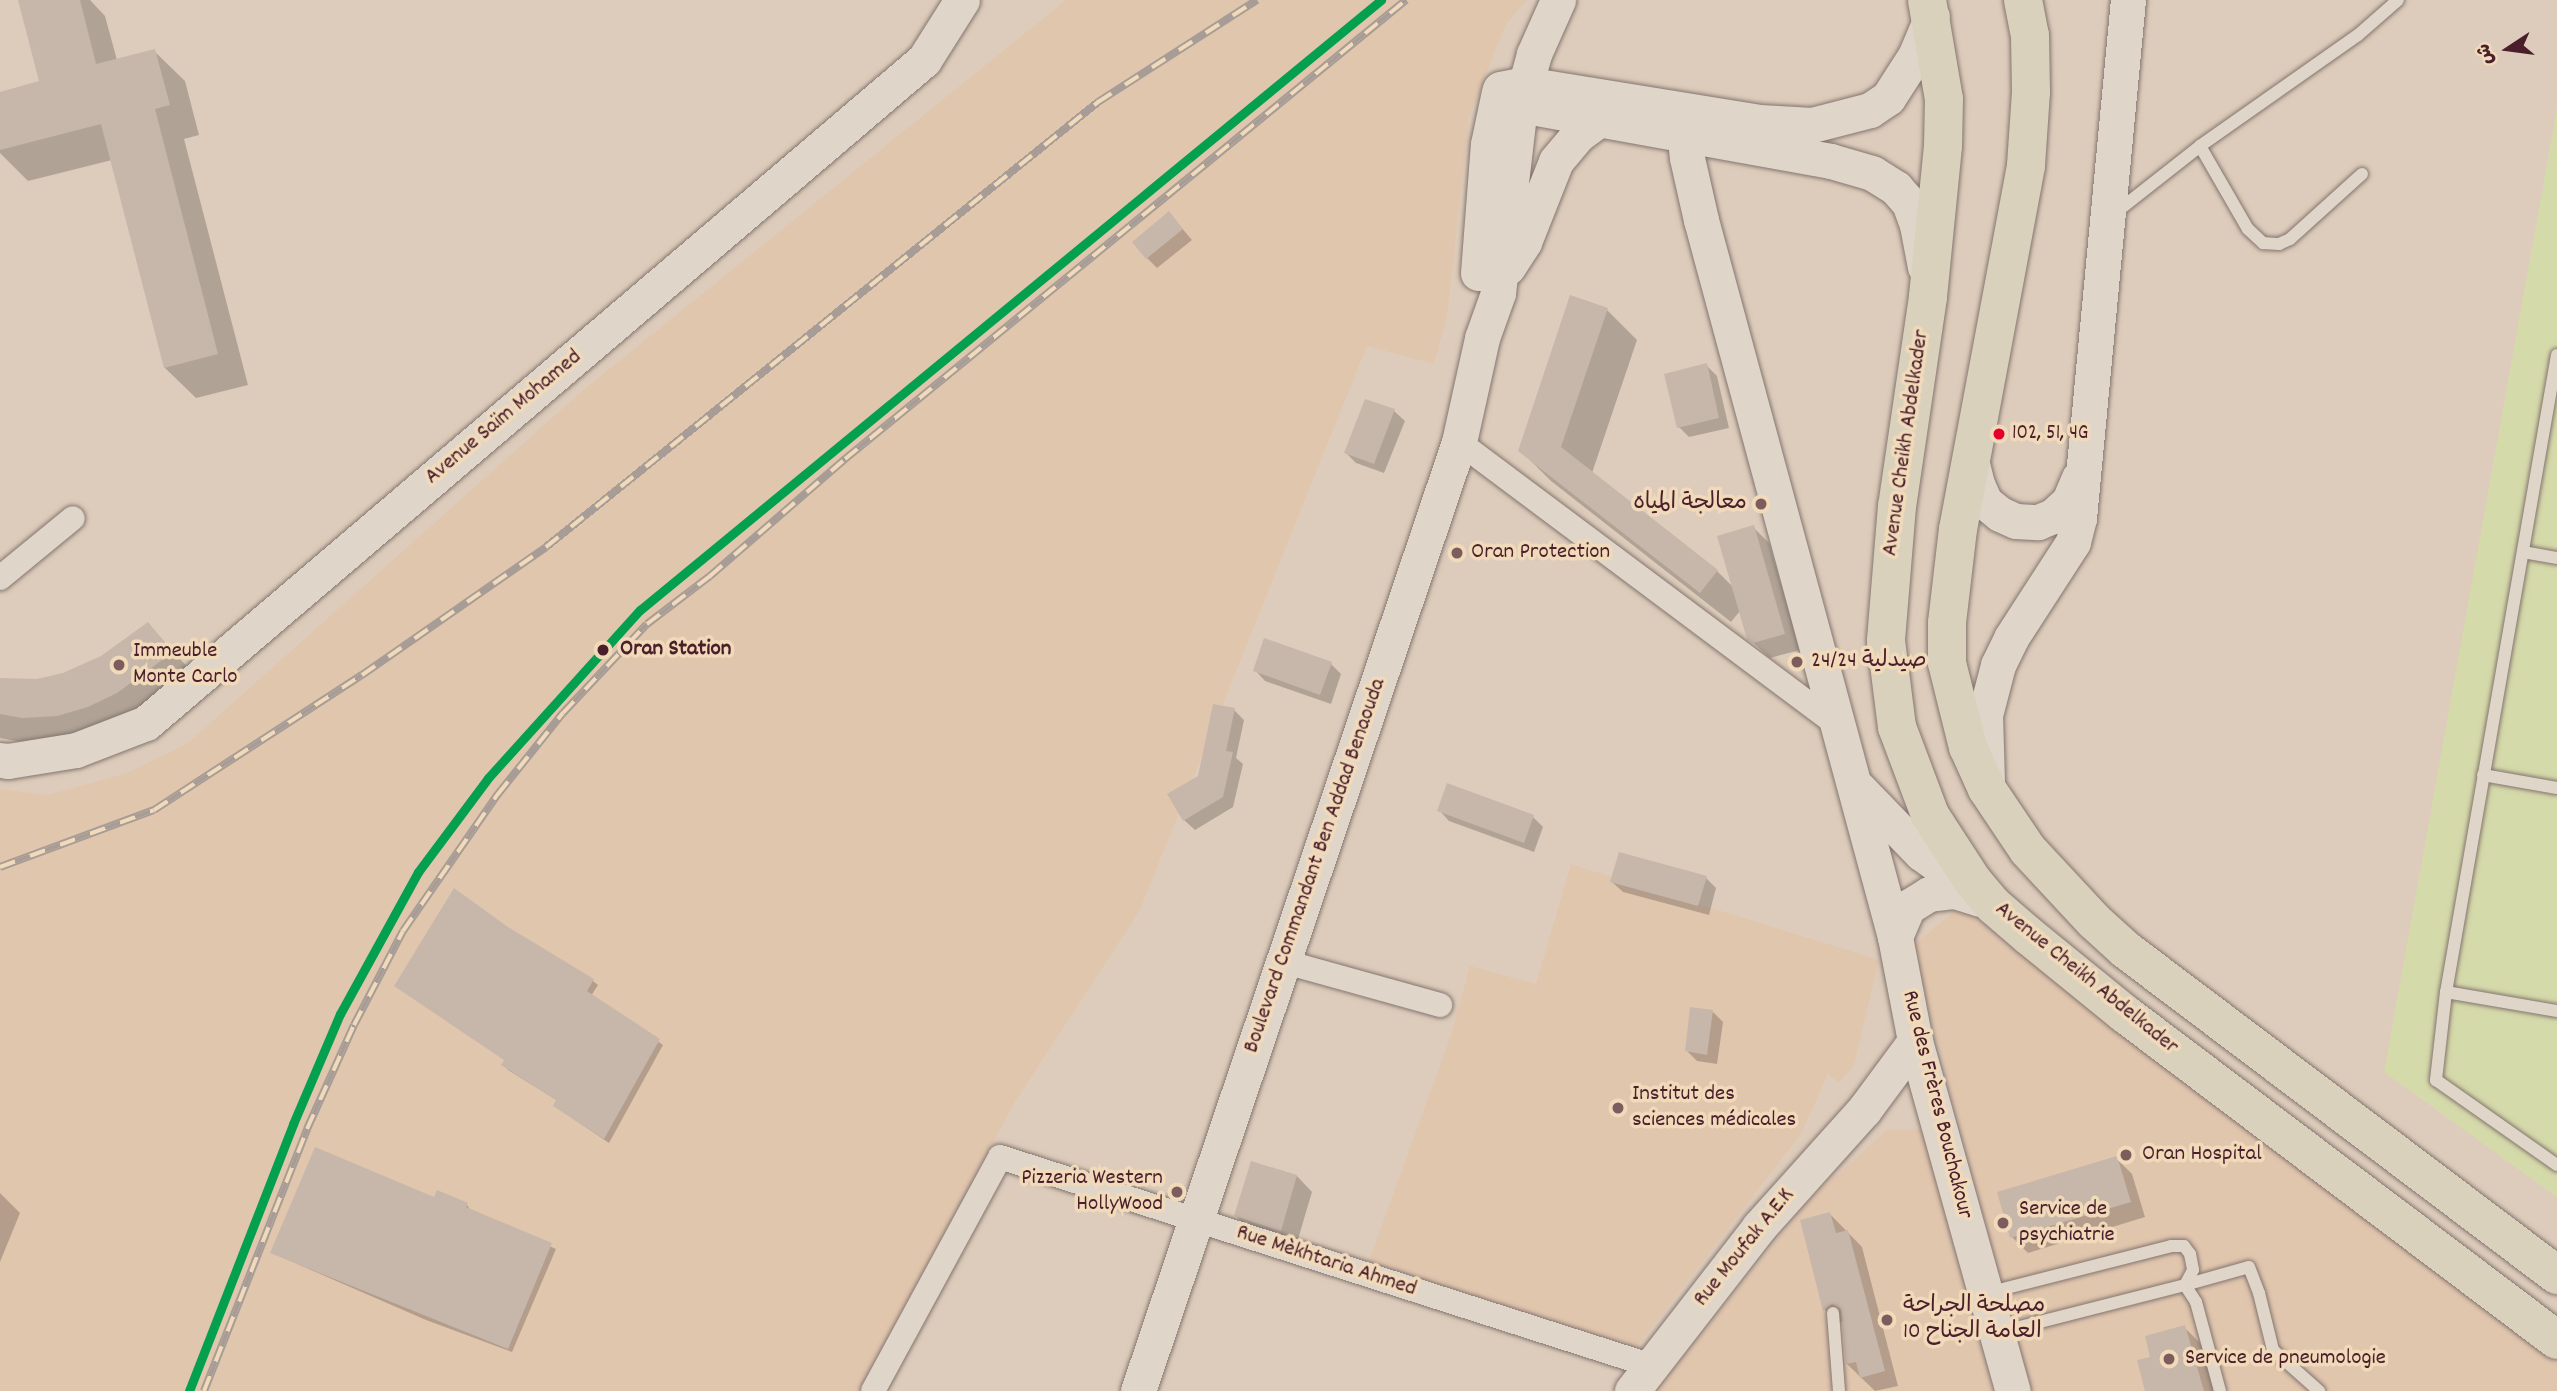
<!DOCTYPE html>
<html>
<head>
<meta charset="utf-8">
<style>
	body { margin:0 }
	#map { position:relative; width:2557px; height:1391px; overflow:hidden; background:#dcb; font-family:Dekko,"Playpen Sans Arabic",sans-serif }
	div>[style] { position:absolute }
	.built>* { inset:0; background:#e1c6ae }
	.green>* { inset:0; background:#d5daaa }
	.shadow>* { inset:0; background:#0003 }
	.building>* { inset:0; background:#c7b6aa }
	.roads { filter:drop-shadow(0 0 2px #84756f) drop-shadow(0 0 2px #84756f) }
	.lane>* { height:12px; margin:-6px; padding:0 6px; transform-origin:6px; border-radius:6px; background:#dfd5c9 }
	.street>* { height:24px; margin:-12px; padding:0 12px; transform-origin:12px; border-radius:12px; background:#dfd5c9 }
	.secondary>* { height:35px; margin:-17.5px; padding:0 17.5px; transform-origin:17.5px; border-radius:17.5px; background:#dfd5c9 }
	.primary>* { height:38px; margin:-19px; padding:0 19px; transform-origin:19px; border-radius:19px; background:#dad1bd }
	.rail>* { height:8px; margin-top:-4px; transform-origin:0; background:repeating-linear-gradient(90deg,#f1daba 0 16px,#a89d96 0 32px); box-sizing:border-box; border-block:2px solid #a89d96 }
	.rail-1>* { height:9px; margin:-4.5px; padding:0 4.5px; transform-origin:4.5px; border-radius:4.5px; background:#049f4f }
	.dots>* { width:19px; height:19px; translate:-50% -50%; box-sizing:border-box; border:4px solid #f1daba; border-radius:50% }
	span { translate:-50% -50%; white-space:nowrap; text-align:center; line-height:1.15; -webkit-text-stroke:7px #f1daba; paint-order:stroke }
	.bus-label { font-size:21px; color:#4a1f2b }
	.left { translate:0 -50%; text-align:left }
	.street-label { font-size:23px; color:#4a1f2b }
	.poi-label { font-size:23px; color:#4a1f2b }
	.right { translate:-100% -50%; text-align:right }
	.stop-label { font-size:23px; color:#4a1f2b; font-weight:700 }
	.north { position:absolute; left:2473px; top:14px; width:70px; height:70px; -webkit-text-stroke:5px #f1daba; paint-order:stroke; rotate:257deg; font-size:19px; font-weight:700; line-height:28px; text-align:center; color:#4a1f2b }
	.north::after { content:''; display:block; margin:auto; width:24px; height:32px; background:#4a1f2b; clip-path:polygon(50% 0,100% 100%,50% 72%,0 100%) }
</style>
</head>
<body>
<div id="map">
	<div class="built">
		<div style="clip-path:polygon(1066px 0,1527px 0,1506px 24px,1469px 117px,1447px 316px,1434px 364px,1367px 346px,1139px 912px,1015px 1102px,859px 1391px,0 1391px,0 789px,48px 795px,127px 773px,188px 743px,581px 392px)"></div>
		<div style="clip-path:polygon(1571px 864px,1879px 960px,1854px 1065px,1839px 1083px,1828px 1074px,1801px 1134px,1634px 1350px,1369px 1261px,1452px 1032px,1470px 966px,1536px 984px)"></div>
		<div style="clip-path:polygon(1960px 907px,2557px 1364px,2557px 1391px,2030px 1391px,1912px 946px)"></div>
		<div style="clip-path:polygon(1922px 1129px,1994px 1391px,1656px 1391px,1808px 1201px,1887px 1130px)"></div>
	</div>
	<div class="green">
		<div style="clip-path:polygon(2557px 108px,2557px 1197px,2384px 1072px)"></div>
	</div>
	<div class="shadow">
		<div style="clip-path:polygon(20px 0,90px 0,105px 16px,117px 60px,154px 51px,185px 81px,199px 135px,184px 139px,248px 385px,196px 398px,165px 368px,112px 160px,28px 181px,0 153px,0 94px,41px 83px)"></div>
		<div style="clip-path:polygon(1169px 213px,1192px 240px,1157px 268px,1147px 258px)"></div>
		<div style="clip-path:polygon(1607px 310px,1637px 340px,1592px 473px,1717px 571px,1734px 588px,1753px 527px,1769px 543px,1800px 650px,1770px 658px,1748px 638px,1740px 611px,1731px 622px,1551px 481px,1520px 450px)"></div>
		<div style="clip-path:polygon(1706px 365px,1717px 376px,1729px 428px,1689px 437px,1679px 427px)"></div>
		<div style="clip-path:polygon(1394px 411px,1405px 421px,1384px 473px,1356px 463px,1346px 453px)"></div>
		<div style="clip-path:polygon(148px 624px,202px 683px,53px 748px,0 738px,0 679px,37px 681px,64px 675px,102px 657px)"></div>
		<div style="clip-path:polygon(1331px 664px,1341px 674px,1331px 704px,1265px 681px,1255px 670px)"></div>
		<div style="clip-path:polygon(1234px 710px,1244px 720px,1236px 758px,1243px 764px,1233px 807px,1195px 830px,1184px 820px,1199px 777px)"></div>
		<div style="clip-path:polygon(1439px 810px,1533px 817px,1543px 827px,1534px 852px,1449px 821px)"></div>
		<div style="clip-path:polygon(1706px 878px,1716px 888px,1709px 915px,1623px 892px,1612px 882px)"></div>
		<div style="clip-path:polygon(507px 929px,593px 981px,598px 985px,591px 996px,663px 1045px,609px 1143px,560px 1110px,558px 1101px,508px 1070px,504px 1065px,506px 1061px,396px 986px)"></div>
		<div style="clip-path:polygon(1713px 1012px,1723px 1022px,1717px 1064px,1697px 1061px,1687px 1051px)"></div>
		<div style="clip-path:polygon(2116px 1158px,2132px 1174px,2145px 1217px,2028px 1253px,2012px 1237px)"></div>
		<div style="clip-path:polygon(1297px 1176px,1312px 1192px,1296px 1246px,1252px 1232px,1236px 1216px)"></div>
		<div style="clip-path:polygon(0 1193px,20px 1213px,0 1262px)"></div>
		<div style="clip-path:polygon(467px 1205px,471px 1211px,556px 1249px,512px 1352px,426px 1320px,272px 1253px)"></div>
		<div style="clip-path:polygon(1830px 1214px,1862px 1247px,1898px 1386px,1875px 1391px,1847px 1364px,1843px 1321px,1839px 1324px,1825px 1310px,1802px 1221px)"></div>
		<div style="clip-path:polygon(2184px 1327px,2215px 1358px,2224px 1391px,2146px 1391px,2152px 1358px)"></div>
	</div>
	<div class="building">
		<div style="clip-path:polygon(18px 0,80px 0,96px 64px,155px 49px,170px 105px,155px 109px,218px 354px,164px 368px,101px 124px,0 150px,0 92px,39px 81px)"></div>
		<div style="clip-path:polygon(1169px 211px,1183px 229px,1146px 259px,1132px 242px)"></div>
		<div style="clip-path:polygon(1570px 295px,1608px 308px,1561px 447px,1718px 570px,1700px 593px,1518px 451px)"></div>
		<div style="clip-path:polygon(1707px 363px,1719px 418px,1677px 428px,1664px 374px)"></div>
		<div style="clip-path:polygon(1365px 399px,1395px 409px,1374px 464px,1344px 453px)"></div>
		<div style="clip-path:polygon(1754px 525px,1785px 634px,1753px 643px,1747px 639px,1717px 536px)"></div>
		<div style="clip-path:polygon(148px 622px,173px 652px,117px 693px,88px 707px,57px 716px,22px 718px,0 714px,0 678px,37px 679px,63px 673px,101px 656px)"></div>
		<div style="clip-path:polygon(1264px 638px,1332px 662px,1320px 695px,1253px 671px)"></div>
		<div style="clip-path:polygon(1213px 704px,1235px 708px,1226px 751px,1233px 752px,1223px 797px,1183px 821px,1167px 794px,1198px 776px)"></div>
		<div style="clip-path:polygon(1447px 783px,1534px 815px,1524px 843px,1437px 811px)"></div>
		<div style="clip-path:polygon(1619px 852px,1707px 876px,1698px 906px,1610px 882px)"></div>
		<div style="clip-path:polygon(454px 888px,508px 927px,594px 979px,587px 991px,660px 1039px,604px 1139px,553px 1106px,556px 1100px,501px 1065px,504px 1060px,394px 986px)"></div>
		<div style="clip-path:polygon(1690px 1007px,1713px 1010px,1707px 1055px,1685px 1051px)"></div>
		<div style="clip-path:polygon(315px 1147px,434px 1197px,437px 1190px,468px 1203px,466px 1207px,552px 1243px,508px 1349px,270px 1253px)"></div>
		<div style="clip-path:polygon(2117px 1156px,2131px 1202px,2010px 1238px,1997px 1192px)"></div>
		<div style="clip-path:polygon(1251px 1161px,1297px 1175px,1281px 1231px,1234px 1216px)"></div>
		<div style="clip-path:polygon(1830px 1212px,1836px 1233px,1848px 1230px,1885px 1371px,1860px 1378px,1856px 1362px,1846px 1364px,1841px 1309px,1832px 1304px,1823px 1311px,1800px 1220px)"></div>
		<div style="clip-path:polygon(2185px 1325px,2204px 1391px,2145px 1391px,2137px 1360px,2150px 1357px,2145px 1336px)"></div>
	</div>
	<div class="roads">
		<div class="lane">
			<div style="left:2200px;top:146px;width:96px;rotate:60deg"></div>
			<div style="left:2248px;top:229px;width:21px;rotate:43deg"></div>
			<div style="left:2263px;top:243px;width:16px;rotate:4deg"></div>
			<div style="left:2279px;top:244px;width:12px;rotate:-24deg"></div>
			<div style="left:2290px;top:239px;width:97px;rotate:-42.1deg"></div>
			<div style="left:2115px;top:213px;width:108px;rotate:-38.2deg"></div>
			<div style="left:2200px;top:146px;width:193px;rotate:-35.1deg"></div>
			<div style="left:2358px;top:35px;width:53px;rotate:-41.2deg"></div>
			<div style="left:2557px;top:355px;width:647px;rotate:99.88deg"></div>
			<div style="left:2446px;top:992px;width:89px;rotate:96.5deg"></div>
			<div style="left:2436px;top:1080px;width:148px;rotate:35.1deg"></div>
			<div style="left:2523px;top:552px;width:35px;rotate:10deg"></div>
			<div style="left:2483px;top:775px;width:75px;rotate:10deg"></div>
			<div style="left:2446px;top:992px;width:113px;rotate:9.7deg"></div>
			<div style="left:1987px;top:1293px;width:190px;rotate:-14.3deg"></div>
			<div style="left:2171px;top:1246px;width:13px"></div>
			<div style="left:2184px;top:1246px;width:10px;rotate:53deg"></div>
			<div style="left:2190px;top:1254px;width:16px;rotate:79deg"></div>
			<div style="left:2193px;top:1270px;width:17px;rotate:118deg"></div>
			<div style="left:2185px;top:1285px;width:194px;rotate:165.7deg"></div>
			<div style="left:1833px;top:1313px;width:78px;rotate:85.6deg"></div>
			<div style="left:2220px;top:1391px;width:92px;rotate:-105.1deg"></div>
			<div style="left:2196px;top:1302px;width:20px;rotate:-123deg"></div>
			<div style="left:2185px;top:1285px;width:66px;rotate:-15.7deg"></div>
			<div style="left:2249px;top:1267px;width:28px;rotate:69deg"></div>
			<div style="left:2259px;top:1293px;width:59px;rotate:76.2deg"></div>
			<div style="left:2273px;top:1350px;width:62px;rotate:41.7deg"></div>
		</div>
		<div class="street">
			<div style="left:1459px;top:442px;width:472px;rotate:36.8deg"></div>
			<div style="left:0;top:578px;width:94px;rotate:-39.4deg"></div>
			<div style="left:1285px;top:962px;width:161px;rotate:15.5deg"></div>
			<div style="left:873px;top:1391px;width:266px;rotate:-61.5deg"></div>
			<div style="left:1000px;top:1157px;width:685px;rotate:17.77deg"></div>
		</div>
		<div class="secondary">
			<div style="left:1682px;top:110px;width:48px;rotate:84.1deg"></div>
			<div style="left:1687px;top:158px;width:64px;rotate:77.3deg"></div>
			<div style="left:1701px;top:220px;width:743px;rotate:74.86deg"></div>
			<div style="left:1895px;top:937px;width:106px;rotate:79.1deg"></div>
			<div style="left:1915px;top:1041px;width:363px;rotate:74.4deg"></div>
			<div style="left:1508px;top:267px;width:30px;rotate:-57deg"></div>
			<div style="left:1524px;top:242px;width:87px;rotate:-68.4deg"></div>
			<div style="left:1556px;top:161px;width:35px;rotate:-50deg"></div>
			<div style="left:1579px;top:134px;width:22px;rotate:-36deg"></div>
			<div style="left:1925px;top:267px;width:43px;rotate:-100.8deg"></div>
			<div style="left:1917px;top:225px;width:23px;rotate:-110deg"></div>
			<div style="left:1909px;top:203px;width:20px;rotate:-131deg"></div>
			<div style="left:1896px;top:188px;width:28px;rotate:-148deg"></div>
			<div style="left:1872px;top:173px;width:43px;rotate:-163.7deg"></div>
			<div style="left:1831px;top:161px;width:316px;rotate:-169.8deg"></div>
			<div style="left:1520px;top:105px;width:15px;rotate:-152deg"></div>
			<div style="left:1507px;top:98px;width:11px;rotate:-128deg"></div>
			<div style="left:1500px;top:89px;width:25px;rotate:-11deg"></div>
			<div style="left:1525px;top:84px;width:238px;rotate:9.2deg"></div>
			<div style="left:1760px;top:122px;width:52px;rotate:3.3deg"></div>
			<div style="left:1812px;top:125px;width:60px;rotate:-14.5deg"></div>
			<div style="left:1870px;top:110px;width:22px;rotate:-34deg"></div>
			<div style="left:1888px;top:98px;width:50px;rotate:-57.3deg"></div>
			<div style="left:1915px;top:56px;width:43px;rotate:-67deg"></div>
			<div style="left:1478px;top:273px;width:129px;rotate:-85.6deg"></div>
			<div style="left:1488px;top:144px;width:53px;rotate:-78.1deg"></div>
			<div style="left:1971px;top:460px;width:25px;rotate:76deg"></div>
			<div style="left:1977px;top:484px;width:20px;rotate:66deg"></div>
			<div style="left:1985px;top:502px;width:19px;rotate:39deg"></div>
			<div style="left:2000px;top:514px;width:17px;rotate:24deg"></div>
			<div style="left:2016px;top:521px;width:22px;rotate:3deg"></div>
			<div style="left:2038px;top:522px;width:16px;rotate:-22deg"></div>
			<div style="left:2053px;top:516px;width:22px;rotate:-43deg"></div>
			<div style="left:2069px;top:501px;width:25px;rotate:-67deg"></div>
			<div style="left:0;top:760px;width:8px;rotate:7deg"></div>
			<div style="left:8px;top:761px;width:69px;rotate:-9.2deg"></div>
			<div style="left:76px;top:750px;width:75px;rotate:-21.1deg"></div>
			<div style="left:146px;top:723px;width:1022px;rotate:-40.44deg"></div>
			<div style="left:924px;top:60px;width:71px;rotate:-57.7deg"></div>
			<div style="left:1987px;top:782px;width:67px;rotate:-91.7deg"></div>
			<div style="left:1985px;top:715px;width:52px;rotate:-75.4deg"></div>
			<div style="left:1998px;top:665px;width:30px;rotate:-64deg"></div>
			<div style="left:2011px;top:638px;width:114px;rotate:-57.1deg"></div>
			<div style="left:2073px;top:542px;width:25px;rotate:-76deg"></div>
			<div style="left:2079px;top:518px;width:520px;rotate:-84.6deg"></div>
			<div style="left:1858px;top:788px;width:91px;rotate:45.9deg"></div>
			<div style="left:1921px;top:853px;width:74px;rotate:35.6deg"></div>
			<div style="left:1895px;top:937px;width:33px;rotate:-67deg"></div>
			<div style="left:1908px;top:907px;width:25px;rotate:-32deg"></div>
			<div style="left:1929px;top:894px;width:26px;rotate:-7deg"></div>
			<div style="left:1955px;top:891px;width:25px;rotate:18deg"></div>
			<div style="left:1138px;top:1391px;width:1002px;rotate:-71.31deg"></div>
			<div style="left:1459px;top:442px;width:107px;rotate:-77.5deg"></div>
			<div style="left:1482px;top:338px;width:48px;rotate:-70.4deg"></div>
			<div style="left:1498px;top:293px;width:189px;rotate:-83.3deg"></div>
			<div style="left:1520px;top:105px;width:53px;rotate:-74.6deg"></div>
			<div style="left:1534px;top:54px;width:59px;rotate:-66deg"></div>
			<div style="left:1632px;top:1391px;width:207px;rotate:-52.2deg"></div>
			<div style="left:1759px;top:1227px;width:157px;rotate:-48.1deg"></div>
			<div style="left:1864px;top:1110px;width:86px;rotate:-53.5deg"></div>
		</div>
		<div class="primary">
			<div style="left:1927px;top:0;width:100px;rotate:80.3deg"></div>
			<div style="left:1944px;top:99px;width:47px;rotate:91.2deg"></div>
			<div style="left:1943px;top:146px;width:152px;rotate:95.7deg"></div>
			<div style="left:1928px;top:297px;width:211px;rotate:98.4deg"></div>
			<div style="left:1897px;top:506px;width:135px;rotate:94.7deg"></div>
			<div style="left:1886px;top:641px;width:87px;rotate:82.7deg"></div>
			<div style="left:1897px;top:727px;width:94px;rotate:69.4deg"></div>
			<div style="left:1930px;top:815px;width:77px;rotate:57.1deg"></div>
			<div style="left:1972px;top:880px;width:33px;rotate:50deg"></div>
			<div style="left:1993px;top:905px;width:48px;rotate:40.7deg"></div>
			<div style="left:2029px;top:936px;width:124px;rotate:39.1deg"></div>
			<div style="left:2125px;top:1014px;width:541px;rotate:37.04deg"></div>
			<div style="left:2023px;top:0;width:36px;rotate:79deg"></div>
			<div style="left:2030px;top:35px;width:57px;rotate:89deg"></div>
			<div style="left:2031px;top:92px;width:74px;rotate:93.9deg"></div>
			<div style="left:2026px;top:166px;width:369px;rotate:100.6deg"></div>
			<div style="left:1958px;top:529px;width:95px;rotate:96.7deg"></div>
			<div style="left:1947px;top:623px;width:40px;rotate:90deg"></div>
			<div style="left:1947px;top:663px;width:87px;rotate:76deg"></div>
			<div style="left:1968px;top:747px;width:46px;rotate:65.7deg"></div>
			<div style="left:1987px;top:789px;width:73px;rotate:56.1deg"></div>
			<div style="left:2028px;top:850px;width:97px;rotate:47.1deg"></div>
			<div style="left:2094px;top:921px;width:43px;rotate:42.2deg"></div>
			<div style="left:2126px;top:950px;width:540px;rotate:37.02deg"></div>
		</div>
	</div>
	<div class="rail">
		<div style="left:0;top:867px;width:164px;rotate:-20.3deg"></div>
		<div style="left:154px;top:810px;width:248px;rotate:-33deg"></div>
		<div style="left:362px;top:675px;width:224px;rotate:-34.8deg"></div>
		<div style="left:546px;top:547px;width:709px;rotate:-38.87deg"></div>
		<div style="left:1098px;top:102px;width:189px;rotate:-32.7deg"></div>
		<div style="left:204px;top:1391px;width:282px;rotate:-68.5deg"></div>
		<div style="left:307px;top:1129px;width:114px;rotate:-65.7deg"></div>
		<div style="left:354px;top:1025px;width:106px;rotate:-62.5deg"></div>
		<div style="left:403px;top:931px;width:167px;rotate:-55.3deg"></div>
		<div style="left:498px;top:794px;width:104px;rotate:-51.3deg"></div>
		<div style="left:563px;top:713px;width:122px;rotate:-46.7deg"></div>
		<div style="left:647px;top:624px;width:79px;rotate:-37.3deg"></div>
		<div style="left:710px;top:576px;width:179px;rotate:-40.9deg"></div>
		<div style="left:845px;top:459px;width:725px;rotate:-39.29deg"></div>
	</div>
	<div class="rail-1">
		<div style="left:189px;top:1391px;width:287px;rotate:-68.7deg"></div>
		<div style="left:293px;top:1124px;width:120px;rotate:-66.9deg"></div>
		<div style="left:340px;top:1014px;width:162px;rotate:-61.2deg"></div>
		<div style="left:418px;top:872px;width:117px;rotate:-53.3deg"></div>
		<div style="left:488px;top:778px;width:227px;rotate:-47.9deg"></div>
		<div style="left:640px;top:610px;width:960px;rotate:-39.46deg"></div>
	</div>
	<div class="dots">
		<div style="left:1999px;top:434px;background:#e4002b"></div>
		<div style="left:1761px;top:504px;background:#7d5c5d"></div>
		<div style="left:1457px;top:553px;background:#7d5c5d"></div>
		<div style="left:603px;top:650px;background:#4a1f2b"></div>
		<div style="left:1797px;top:662px;background:#7d5c5d"></div>
		<div style="left:119px;top:665px;background:#7d5c5d"></div>
		<div style="left:1618px;top:1108px;background:#7d5c5d"></div>
		<div style="left:2126px;top:1155px;background:#7d5c5d"></div>
		<div style="left:1177px;top:1192px;background:#7d5c5d"></div>
		<div style="left:2003px;top:1223px;background:#7d5c5d"></div>
		<div style="left:1887px;top:1320px;background:#7d5c5d"></div>
		<div style="left:2169px;top:1359px;background:#7d5c5d"></div>
	</div>
	<div class="bus-label">
		<span class="left" style="left:2012px;top:434px">102, 51, 4G</span>
	</div>
	<div class="street-label">
		<span style="left:504px;top:418px;rotate:-40deg">Avenue Saïm Mohamed</span>
		<span style="left:1907px;top:443px;rotate:-82deg">Avenue Cheikh Abdelkader</span>
		<span style="left:1316px;top:866px;rotate:-71deg">Boulevard Commandant Ben Addad Benaouda</span>
		<span style="left:2086px;top:979px;rotate:39deg">Avenue Cheikh Abdelkader</span>
		<span style="left:1936px;top:1105px;rotate:76deg">Rue des Frères Bouchakour</span>
		<span style="left:1745px;top:1248px;rotate:-51deg">Rue Moufak A.E.K</span>
		<span style="left:1326px;top:1262px;rotate:18deg">Rue Mèkhtaria Ahmed</span>
	</div>
	<div class="poi-label">
		<span class="right" style="left:1747px;top:504px">معالجة المياه</span>
		<span class="left" style="left:1471px;top:553px">Oran Protection</span>
		<span class="left" style="left:133px;top:665px">Immeuble<br>Monte Carlo</span>
		<span class="left" style="left:1811px;top:662px">صيدلية 24/24</span>
		<span class="left" style="left:1632px;top:1108px">Institut des<br>sciences médicales</span>
		<span class="left" style="left:2142px;top:1155px">Oran Hospital</span>
		<span class="right" style="left:1163px;top:1192px">Pizzeria Western<br>HollyWood</span>
		<span class="left" style="left:2019px;top:1223px">Service de<br>psychiatrie</span>
		<span class="left" style="left:1903px;top:1320px">مصلحة الجراحة<br>العامة الجناح 10</span>
		<span class="left" style="left:2185px;top:1359px">Service de pneumologie</span>
	</div>
	<div class="stop-label">
		<span class="left" style="left:620px;top:650px">Oran Station</span>
	</div>
	<div class="north">ش</div>
</div>
</body>
</html>
